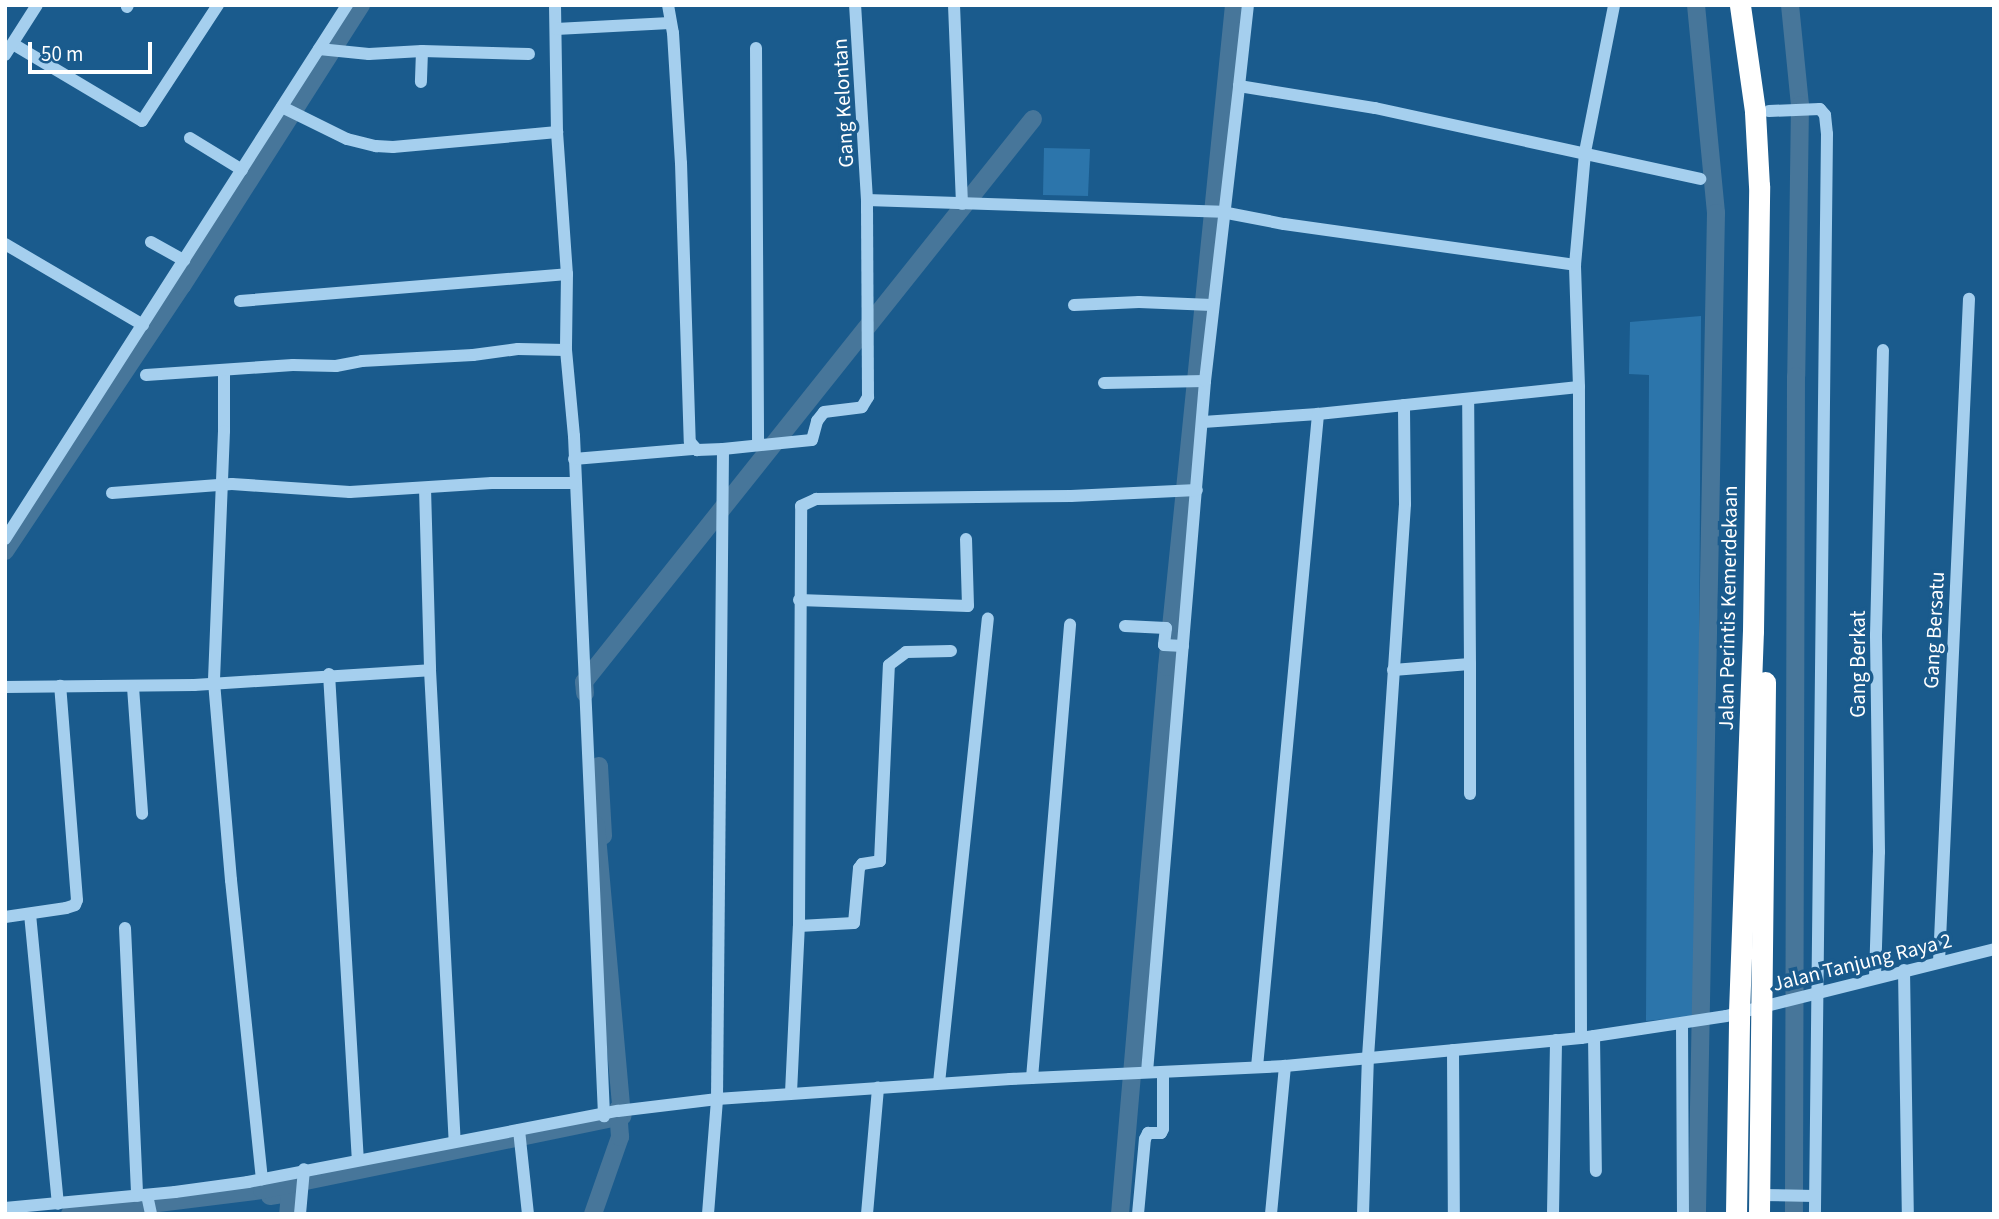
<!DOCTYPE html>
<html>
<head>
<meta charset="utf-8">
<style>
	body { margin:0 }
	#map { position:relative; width:1999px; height:1219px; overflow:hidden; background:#1a5b8d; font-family:"Source Sans 3",sans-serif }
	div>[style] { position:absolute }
	.green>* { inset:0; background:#2c75ab }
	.canal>* { height:18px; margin:-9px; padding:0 9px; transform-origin:9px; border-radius:9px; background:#47769a }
	.minor>* { height:12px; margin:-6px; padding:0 6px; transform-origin:6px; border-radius:6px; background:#a5cfee }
	.highway>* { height:21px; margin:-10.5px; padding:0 10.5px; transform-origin:10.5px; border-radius:10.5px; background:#fff }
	span { translate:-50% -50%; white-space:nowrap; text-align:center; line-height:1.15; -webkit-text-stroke:7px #1a5b8d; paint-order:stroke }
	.street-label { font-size:21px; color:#fff }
	.frame { position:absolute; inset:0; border:7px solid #fff; pointer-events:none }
	.scale { position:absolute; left:28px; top:42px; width:124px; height:32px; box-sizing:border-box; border:4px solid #fff; border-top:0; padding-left:9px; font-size:21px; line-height:24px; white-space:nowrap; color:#fff; -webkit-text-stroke:5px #1a5b8d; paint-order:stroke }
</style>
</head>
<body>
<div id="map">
	<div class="green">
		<div style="clip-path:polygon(1044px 148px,1090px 149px,1088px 196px,1043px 195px)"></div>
		<div style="clip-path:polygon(1701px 316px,1697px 1016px,1646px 1021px,1649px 375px,1629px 374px,1630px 322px)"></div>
	</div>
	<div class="canal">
		<div style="left:1696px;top:5px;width:209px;rotate:84.5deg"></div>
		<div style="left:1716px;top:213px;width:1001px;rotate:91.09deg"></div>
		<div style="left:1790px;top:5px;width:100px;rotate:84.3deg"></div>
		<div style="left:1800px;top:105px;width:271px;rotate:90.8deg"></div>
		<div style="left:1796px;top:376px;width:838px;rotate:90.14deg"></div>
		<div style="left:5px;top:551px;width:319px;rotate:-56.3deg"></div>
		<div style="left:182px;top:286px;width:333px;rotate:-57.5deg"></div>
		<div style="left:585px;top:693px;width:11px;rotate:-95deg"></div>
		<div style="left:584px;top:682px;width:720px;rotate:-51.43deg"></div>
		<div style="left:599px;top:766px;width:70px;rotate:86.7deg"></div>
		<div style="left:270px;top:1196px;width:20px;rotate:-9deg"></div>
		<div style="left:290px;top:1193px;width:21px;rotate:95deg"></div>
		<div style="left:70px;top:1214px;width:193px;rotate:-7.1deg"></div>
		<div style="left:262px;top:1190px;width:368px;rotate:-11.6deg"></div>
		<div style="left:622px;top:1116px;width:292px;rotate:-95.1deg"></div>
		<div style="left:593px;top:1214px;width:82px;rotate:-70.7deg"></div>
		<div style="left:620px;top:1137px;width:28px;rotate:-94deg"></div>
		<div style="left:1120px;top:1214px;width:549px;rotate:-85.09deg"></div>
		<div style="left:1167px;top:667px;width:665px;rotate:-84.22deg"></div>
	</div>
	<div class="minor">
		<div style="left:555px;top:5px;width:127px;rotate:89.1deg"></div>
		<div style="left:557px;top:132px;width:142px;rotate:86deg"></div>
		<div style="left:567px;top:274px;width:76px;rotate:90.8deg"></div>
		<div style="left:566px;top:350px;width:86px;rotate:84.7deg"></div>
		<div style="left:574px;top:436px;width:681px;rotate:87.47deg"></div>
		<div style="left:668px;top:5px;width:28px;rotate:80deg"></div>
		<div style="left:673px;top:33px;width:130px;rotate:86.5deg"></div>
		<div style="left:681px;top:163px;width:279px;rotate:88.2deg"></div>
		<div style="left:690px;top:442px;width:11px;rotate:49deg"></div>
		<div style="left:697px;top:450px;width:26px;rotate:-2deg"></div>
		<div style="left:954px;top:5px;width:199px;rotate:87.7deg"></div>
		<div style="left:127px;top:7px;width:2px;rotate:-63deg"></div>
		<div style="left:556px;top:29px;width:114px;rotate:-3deg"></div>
		<div style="left:13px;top:44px;width:150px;rotate:30.8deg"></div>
		<div style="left:142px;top:121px;width:139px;rotate:-56.8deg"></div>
		<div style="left:756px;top:48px;width:396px;rotate:89.7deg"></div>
		<div style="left:319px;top:49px;width:50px;rotate:5.7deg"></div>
		<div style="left:369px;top:54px;width:53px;rotate:-3.2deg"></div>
		<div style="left:422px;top:51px;width:31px;rotate:92deg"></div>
		<div style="left:422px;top:51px;width:107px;rotate:1.6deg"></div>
		<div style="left:5px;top:55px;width:59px;rotate:-57.4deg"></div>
		<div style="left:1239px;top:86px;width:81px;rotate:-83.7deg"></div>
		<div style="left:282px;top:107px;width:72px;rotate:26.2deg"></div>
		<div style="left:347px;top:139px;width:30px;rotate:14deg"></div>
		<div style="left:376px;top:146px;width:17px;rotate:3deg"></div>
		<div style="left:393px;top:147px;width:165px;rotate:-5.2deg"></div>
		<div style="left:1769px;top:111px;width:51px;rotate:-2.2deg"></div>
		<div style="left:1820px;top:109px;width:8px;rotate:50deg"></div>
		<div style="left:1825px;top:115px;width:19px;rotate:84deg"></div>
		<div style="left:1827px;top:134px;width:1080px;rotate:90.64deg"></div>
		<div style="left:190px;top:138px;width:61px;rotate:31.6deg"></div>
		<div style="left:867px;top:200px;width:355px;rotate:1.9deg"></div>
		<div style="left:1222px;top:212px;width:63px;rotate:11deg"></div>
		<div style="left:1284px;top:224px;width:294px;rotate:8deg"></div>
		<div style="left:151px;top:242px;width:38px;rotate:29deg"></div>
		<div style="left:5px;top:244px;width:160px;rotate:30.4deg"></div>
		<div style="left:240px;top:301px;width:328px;rotate:-4.7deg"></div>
		<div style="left:1074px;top:305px;width:65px;rotate:-2.6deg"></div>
		<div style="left:1139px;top:302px;width:73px;rotate:2.4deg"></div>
		<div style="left:224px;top:370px;width:61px;rotate:90deg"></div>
		<div style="left:224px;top:431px;width:251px;rotate:92.3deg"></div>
		<div style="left:214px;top:682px;width:199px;rotate:85.1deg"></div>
		<div style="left:231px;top:880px;width:301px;rotate:84.1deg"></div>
		<div style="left:146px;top:375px;width:147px;rotate:-3.9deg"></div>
		<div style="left:293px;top:365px;width:43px;rotate:1.3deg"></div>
		<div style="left:336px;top:366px;width:26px;rotate:-11deg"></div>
		<div style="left:362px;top:361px;width:111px;rotate:-3.1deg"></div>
		<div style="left:473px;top:355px;width:45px;rotate:-7.6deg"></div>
		<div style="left:518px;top:349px;width:48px;rotate:1.2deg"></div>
		<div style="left:1104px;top:383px;width:101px;rotate:-1.1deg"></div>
		<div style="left:1203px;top:422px;width:115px;rotate:-4deg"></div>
		<div style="left:1318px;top:414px;width:262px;rotate:-5.9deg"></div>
		<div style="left:574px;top:459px;width:119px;rotate:-4.8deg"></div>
		<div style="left:425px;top:488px;width:182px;rotate:88.4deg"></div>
		<div style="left:430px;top:670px;width:472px;rotate:87deg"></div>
		<div style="left:112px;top:493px;width:120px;rotate:-4.3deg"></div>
		<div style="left:232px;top:484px;width:118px;rotate:3.9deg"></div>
		<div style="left:350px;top:492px;width:142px;rotate:-3.6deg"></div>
		<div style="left:492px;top:483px;width:82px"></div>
		<div style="left:5px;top:539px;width:634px;rotate:-57.36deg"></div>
		<div style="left:799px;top:600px;width:169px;rotate:2deg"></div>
		<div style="left:968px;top:606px;width:67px;rotate:-91.7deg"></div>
		<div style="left:1125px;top:626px;width:41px;rotate:2.8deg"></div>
		<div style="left:1166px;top:628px;width:17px;rotate:97deg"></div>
		<div style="left:1164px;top:645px;width:19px;rotate:3deg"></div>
		<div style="left:1393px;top:670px;width:77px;rotate:-4.5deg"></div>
		<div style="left:1470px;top:664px;width:265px;rotate:-90.4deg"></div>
		<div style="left:329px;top:674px;width:486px;rotate:86.6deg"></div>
		<div style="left:5px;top:687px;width:189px;rotate:-0.6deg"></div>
		<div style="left:194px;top:685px;width:236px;rotate:-3.6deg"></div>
		<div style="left:133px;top:687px;width:127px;rotate:85.9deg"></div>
		<div style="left:1470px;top:794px;width:130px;rotate:-90deg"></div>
		<div style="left:30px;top:914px;width:291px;rotate:84.5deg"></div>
		<div style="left:5px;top:917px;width:62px;rotate:-8.4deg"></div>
		<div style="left:66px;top:908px;width:9px;rotate:-18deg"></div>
		<div style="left:75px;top:905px;width:5px;rotate:-68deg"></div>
		<div style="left:77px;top:900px;width:215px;rotate:-94.5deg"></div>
		<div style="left:799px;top:926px;width:55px;rotate:-3.1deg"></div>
		<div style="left:854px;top:923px;width:55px;rotate:-84.8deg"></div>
		<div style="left:859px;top:868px;width:5px;rotate:-53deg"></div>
		<div style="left:862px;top:864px;width:18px;rotate:-9deg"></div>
		<div style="left:880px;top:861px;width:196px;rotate:-87.4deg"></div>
		<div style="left:889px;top:665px;width:21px;rotate:-37deg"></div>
		<div style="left:906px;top:652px;width:45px;rotate:-1.3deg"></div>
		<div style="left:125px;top:928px;width:268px;rotate:87.4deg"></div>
		<div style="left:1939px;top:962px;width:664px;rotate:-87.41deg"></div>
		<div style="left:1904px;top:970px;width:244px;rotate:89.1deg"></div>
		<div style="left:1875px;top:978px;width:126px;rotate:-88.2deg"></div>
		<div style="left:1879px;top:852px;width:217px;rotate:-90.8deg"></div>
		<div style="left:1876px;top:635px;width:285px;rotate:-88.6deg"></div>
		<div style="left:1682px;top:1024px;width:190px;rotate:89.7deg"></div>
		<div style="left:1594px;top:1036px;width:135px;rotate:89.2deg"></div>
		<div style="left:1581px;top:1038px;width:651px;rotate:-90.18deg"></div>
		<div style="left:1579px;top:387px;width:122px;rotate:-91.9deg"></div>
		<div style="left:1575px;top:265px;width:113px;rotate:-84.9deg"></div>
		<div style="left:1585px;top:152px;width:150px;rotate:-78.8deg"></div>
		<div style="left:1453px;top:1050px;width:164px;rotate:89.7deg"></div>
		<div style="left:1257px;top:1067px;width:656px;rotate:-84.66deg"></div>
		<div style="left:1147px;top:1072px;width:693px;rotate:-85.2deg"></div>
		<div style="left:1205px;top:381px;width:297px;rotate:-83.4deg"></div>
		<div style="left:1239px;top:86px;width:138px;rotate:9.2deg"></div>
		<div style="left:1375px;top:108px;width:333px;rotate:12.3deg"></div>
		<div style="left:1032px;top:1078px;width:455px;rotate:-85.2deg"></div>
		<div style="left:939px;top:1083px;width:467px;rotate:-84deg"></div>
		<div style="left:791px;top:1093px;width:167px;rotate:-87.3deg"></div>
		<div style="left:799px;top:926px;width:420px;rotate:-89.7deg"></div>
		<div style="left:801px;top:506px;width:17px;rotate:-25deg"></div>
		<div style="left:816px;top:499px;width:255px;rotate:-0.7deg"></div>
		<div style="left:1071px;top:496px;width:126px;rotate:-2.7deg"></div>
		<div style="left:519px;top:1130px;width:84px;rotate:83.9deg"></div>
		<div style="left:147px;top:1195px;width:19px;rotate:78deg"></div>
		<div style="left:1759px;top:1195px;width:56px;rotate:1deg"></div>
		<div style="left:5px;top:1208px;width:171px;rotate:-5.4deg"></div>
		<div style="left:175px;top:1192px;width:74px;rotate:-7.8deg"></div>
		<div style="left:248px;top:1182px;width:377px;rotate:-10.9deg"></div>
		<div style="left:618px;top:1111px;width:100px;rotate:-6.9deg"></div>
		<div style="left:717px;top:1099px;width:294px;rotate:-3.9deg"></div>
		<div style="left:1010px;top:1079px;width:275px;rotate:-2.7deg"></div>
		<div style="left:1285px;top:1066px;width:297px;rotate:-5.4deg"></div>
		<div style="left:1581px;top:1038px;width:147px;rotate:-8.6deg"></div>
		<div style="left:1726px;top:1016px;width:276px;rotate:-14deg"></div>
		<div style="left:300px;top:1214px;width:45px;rotate:-84.9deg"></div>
		<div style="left:708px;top:1214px;width:115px;rotate:-85.5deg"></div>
		<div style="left:717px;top:1099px;width:650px;rotate:-89.47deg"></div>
		<div style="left:723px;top:449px;width:89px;rotate:-5.8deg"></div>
		<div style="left:812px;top:440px;width:20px;rotate:-75deg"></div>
		<div style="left:817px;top:421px;width:11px;rotate:-52deg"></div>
		<div style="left:824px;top:412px;width:38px;rotate:-7deg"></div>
		<div style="left:862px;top:407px;width:12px;rotate:-59deg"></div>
		<div style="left:868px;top:397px;width:197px;rotate:-90.3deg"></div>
		<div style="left:867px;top:200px;width:195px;rotate:-93.5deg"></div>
		<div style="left:867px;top:1214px;width:127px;rotate:-85deg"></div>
		<div style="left:1138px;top:1214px;width:75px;rotate:-84.7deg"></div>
		<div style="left:1145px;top:1139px;width:7px;rotate:-63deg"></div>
		<div style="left:1148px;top:1133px;width:13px"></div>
		<div style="left:1161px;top:1133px;width:4px;rotate:-63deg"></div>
		<div style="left:1163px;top:1129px;width:57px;rotate:-90deg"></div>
		<div style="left:1271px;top:1214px;width:149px;rotate:-84.6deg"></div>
		<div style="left:1363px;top:1214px;width:157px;rotate:-88.2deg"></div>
		<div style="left:1368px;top:1057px;width:554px;rotate:-86.17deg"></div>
		<div style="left:1405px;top:504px;width:99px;rotate:-90.6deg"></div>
		<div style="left:1553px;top:1214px;width:174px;rotate:-89deg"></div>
	</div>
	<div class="highway">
		<div style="left:1736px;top:1214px;width:202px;rotate:-89.1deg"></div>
		<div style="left:1739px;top:1012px;width:381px;rotate:-87.9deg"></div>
		<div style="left:1753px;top:631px;width:445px;rotate:-89.2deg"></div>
		<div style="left:1759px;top:186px;width:75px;rotate:-93.1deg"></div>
		<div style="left:1755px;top:111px;width:107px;rotate:-98.1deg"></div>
		<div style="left:1759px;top:1214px;width:532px;rotate:-89.35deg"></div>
	</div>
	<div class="street-label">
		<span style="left:843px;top:103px;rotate:-93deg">Gang Kelontan</span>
		<span style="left:1728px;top:608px;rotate:-89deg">Jalan Perintis Kemerdekaan</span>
		<span style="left:1934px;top:630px;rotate:-87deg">Gang Bersatu</span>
		<span style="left:1858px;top:664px;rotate:-90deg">Gang Berkat</span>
		<span style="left:1862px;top:962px;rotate:-14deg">Jalan Tanjung Raya 2</span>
	</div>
	<div class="frame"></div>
	<div class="scale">50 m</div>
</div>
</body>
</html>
